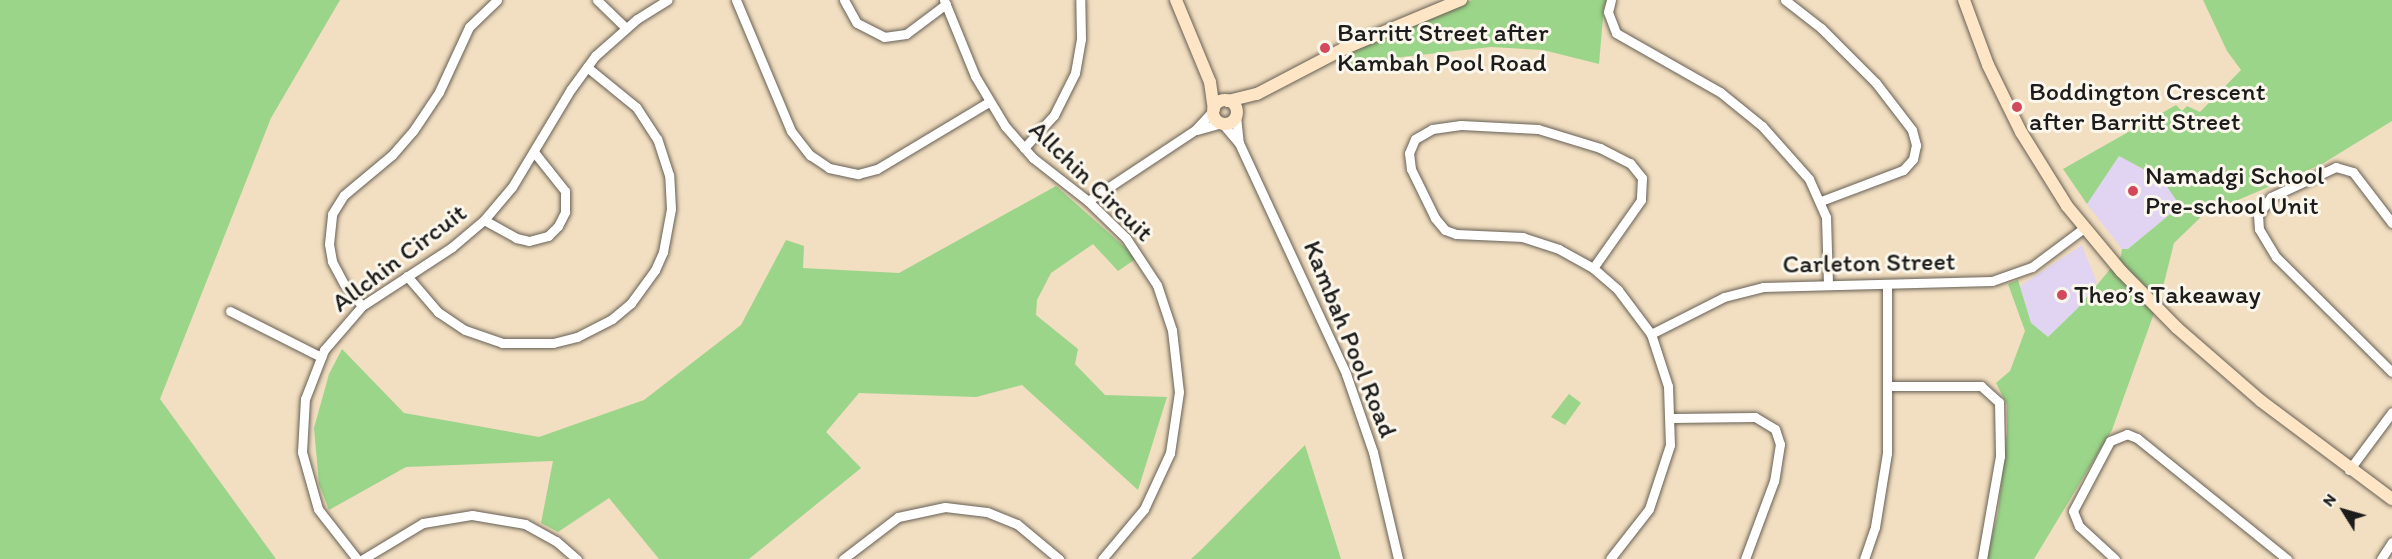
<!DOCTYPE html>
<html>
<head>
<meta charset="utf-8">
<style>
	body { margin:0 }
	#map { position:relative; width:2392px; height:559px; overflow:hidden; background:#f2dec0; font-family:Itim,sans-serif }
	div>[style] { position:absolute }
	.built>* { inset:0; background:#e1d4f3 }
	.green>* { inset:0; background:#9bd589 }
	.roads { filter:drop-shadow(0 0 2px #676055) drop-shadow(0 0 2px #676055) }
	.street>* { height:9px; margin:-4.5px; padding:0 4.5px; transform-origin:4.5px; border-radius:4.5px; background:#fff }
	.secondary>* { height:12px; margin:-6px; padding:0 6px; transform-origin:6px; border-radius:6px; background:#fee5c5 }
	.secondary>.ring { margin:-6px; padding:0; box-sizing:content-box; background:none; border:12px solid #fee5c5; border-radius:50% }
	.dots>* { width:16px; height:16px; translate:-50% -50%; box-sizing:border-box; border:3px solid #fbf7ec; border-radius:50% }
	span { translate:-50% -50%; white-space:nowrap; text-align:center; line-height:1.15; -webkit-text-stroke:6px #fbf7ec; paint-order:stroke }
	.poi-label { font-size:26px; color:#1c1c1c }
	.left { translate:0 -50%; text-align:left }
	.street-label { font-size:26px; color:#1c1c1c }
	.north { position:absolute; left:2314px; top:481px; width:60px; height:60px; -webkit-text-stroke:4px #fbf7ec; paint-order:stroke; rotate:307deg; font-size:16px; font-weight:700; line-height:24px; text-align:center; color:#1c1c1c }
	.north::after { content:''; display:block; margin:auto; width:21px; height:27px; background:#1c1c1c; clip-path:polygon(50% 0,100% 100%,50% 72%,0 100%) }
</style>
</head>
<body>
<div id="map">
	<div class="built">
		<div style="clip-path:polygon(2119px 156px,2162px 179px,2180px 206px,2128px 249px,2122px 249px,2087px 204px)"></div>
		<div style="clip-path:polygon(2082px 245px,2097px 283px,2077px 309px,2048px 337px,2031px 323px,2020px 286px)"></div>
	</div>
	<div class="green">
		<div style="clip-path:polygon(0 0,340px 0,271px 118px,160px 399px,276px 559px,0 559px)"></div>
		<div style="clip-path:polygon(1472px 0,1608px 0,1604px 6px,1599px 64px,1543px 50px,1491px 47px,1402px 57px,1349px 72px,1340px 55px)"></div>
		<div style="clip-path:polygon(2203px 0,2392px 0,2392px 121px,2322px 164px,2203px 215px,2174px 243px,2162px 291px,2112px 430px,2034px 559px,1986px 559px,1998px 513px,2007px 432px,2007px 405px,1996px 383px,2010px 371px,2025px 331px,2008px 284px,2018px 280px,2031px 323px,2048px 337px,2077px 309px,2121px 256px,2122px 249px,2128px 249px,2180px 206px,2162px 179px,2119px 156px,2087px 204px,2063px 169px,2176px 105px,2182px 111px,2187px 106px,2200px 112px,2241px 70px,2227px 51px)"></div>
		<div style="clip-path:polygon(1056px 186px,1137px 258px,1118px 271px,1093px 244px,1051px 273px,1037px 300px,1036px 315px,1078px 349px,1075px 364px,1105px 395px,1167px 397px,1138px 490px,1022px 385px,976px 397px,859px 393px,826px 432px,861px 468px,749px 559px,659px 559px,609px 498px,558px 532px,541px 523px,553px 461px,406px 467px,329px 510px,319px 484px,314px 428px,329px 374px,342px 349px,404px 413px,539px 437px,644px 400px,741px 325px,786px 240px,804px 246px,803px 268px,899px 273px)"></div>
		<div style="clip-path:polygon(1569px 394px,1581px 403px,1565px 425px,1551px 417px)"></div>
		<div style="clip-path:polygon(1305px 445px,1341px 559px,1191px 559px,1202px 549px)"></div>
	</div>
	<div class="roads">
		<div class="street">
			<div style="left:597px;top:0;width:40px;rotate:44deg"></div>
			<div style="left:736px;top:0;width:142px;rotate:67.2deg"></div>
			<div style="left:791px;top:131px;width:31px;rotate:52deg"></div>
			<div style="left:810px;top:155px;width:23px;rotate:34deg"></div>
			<div style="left:829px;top:168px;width:30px;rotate:12deg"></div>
			<div style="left:858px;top:174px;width:20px;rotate:-15deg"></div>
			<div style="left:877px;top:169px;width:131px;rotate:-30.9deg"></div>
			<div style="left:844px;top:0;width:26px;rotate:61deg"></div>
			<div style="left:857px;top:23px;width:30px;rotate:27deg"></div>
			<div style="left:884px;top:37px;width:22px;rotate:-8deg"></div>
			<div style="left:906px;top:34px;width:50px;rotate:-36.9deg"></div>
			<div style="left:944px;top:0;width:82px;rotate:67.8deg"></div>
			<div style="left:975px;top:76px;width:58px;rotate:59deg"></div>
			<div style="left:1005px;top:126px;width:43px;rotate:48.8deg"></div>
			<div style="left:1033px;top:158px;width:70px;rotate:38deg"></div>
			<div style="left:1088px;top:201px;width:53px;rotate:44.2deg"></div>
			<div style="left:1126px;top:238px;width:56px;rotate:56.6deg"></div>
			<div style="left:1157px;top:285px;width:47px;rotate:71.6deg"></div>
			<div style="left:1172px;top:330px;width:62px;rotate:83.6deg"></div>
			<div style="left:1179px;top:392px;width:62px;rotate:98.4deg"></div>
			<div style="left:1170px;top:453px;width:62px;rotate:114.9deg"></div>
			<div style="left:1144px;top:509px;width:65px;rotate:130deg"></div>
			<div style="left:1611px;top:0;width:12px;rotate:104deg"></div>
			<div style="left:1608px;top:12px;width:22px;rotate:69deg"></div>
			<div style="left:1616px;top:33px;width:120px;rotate:29.6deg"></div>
			<div style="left:1720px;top:92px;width:54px;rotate:39deg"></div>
			<div style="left:1762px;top:126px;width:71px;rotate:48.4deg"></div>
			<div style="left:1809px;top:179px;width:42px;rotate:65.9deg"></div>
			<div style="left:1826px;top:217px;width:68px;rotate:88.3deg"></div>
			<div style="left:1785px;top:0;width:46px;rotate:37.9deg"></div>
			<div style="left:1821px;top:28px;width:78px;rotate:45deg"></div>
			<div style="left:1876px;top:83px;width:59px;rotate:52.5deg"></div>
			<div style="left:1912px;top:130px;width:16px;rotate:75deg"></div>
			<div style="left:1916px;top:145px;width:14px;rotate:102deg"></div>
			<div style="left:1913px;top:159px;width:15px;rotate:132deg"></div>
			<div style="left:1903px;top:170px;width:88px;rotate:159.3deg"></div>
			<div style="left:1236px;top:116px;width:27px;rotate:84deg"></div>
			<div style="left:1222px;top:123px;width:26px;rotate:50deg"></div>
			<div style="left:1239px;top:143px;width:255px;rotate:65.1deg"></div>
			<div style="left:1346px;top:374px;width:83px;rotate:70.9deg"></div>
			<div style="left:1373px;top:452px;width:110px;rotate:76.8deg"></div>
			<div style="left:1197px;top:130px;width:25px;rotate:-16deg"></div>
			<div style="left:1024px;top:148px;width:45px;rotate:-47.7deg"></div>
			<div style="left:1054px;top:115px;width:47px;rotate:-63.4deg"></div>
			<div style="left:1075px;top:73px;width:35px;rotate:-80deg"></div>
			<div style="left:1081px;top:39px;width:39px;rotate:-91deg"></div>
			<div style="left:1088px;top:201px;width:128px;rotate:-33.6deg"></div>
			<div style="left:1195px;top:130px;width:26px;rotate:-47deg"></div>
			<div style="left:484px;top:220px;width:37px;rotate:29deg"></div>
			<div style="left:516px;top:238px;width:13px;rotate:13deg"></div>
			<div style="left:529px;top:241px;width:20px;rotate:-15deg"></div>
			<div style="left:548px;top:236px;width:14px;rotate:-45deg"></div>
			<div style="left:558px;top:226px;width:16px;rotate:-63deg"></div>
			<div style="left:565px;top:212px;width:21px;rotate:-90deg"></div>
			<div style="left:565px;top:191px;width:50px;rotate:-128.5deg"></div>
			<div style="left:2392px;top:223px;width:64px;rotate:-127.4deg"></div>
			<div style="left:2353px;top:172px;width:18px;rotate:-164deg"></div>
			<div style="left:2336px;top:167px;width:72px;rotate:155.2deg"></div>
			<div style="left:2271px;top:197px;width:22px;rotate:126deg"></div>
			<div style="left:2258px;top:215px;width:14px;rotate:86deg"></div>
			<div style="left:2259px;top:229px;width:33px;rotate:59deg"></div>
			<div style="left:2276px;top:257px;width:163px;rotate:44.8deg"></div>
			<div style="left:1593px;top:268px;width:39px;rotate:-151deg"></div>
			<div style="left:1559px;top:249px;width:38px;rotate:-162deg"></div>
			<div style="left:1523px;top:237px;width:67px;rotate:-177.4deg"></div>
			<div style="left:1456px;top:234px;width:12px;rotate:-160deg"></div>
			<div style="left:1445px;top:230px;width:16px;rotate:-130deg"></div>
			<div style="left:1435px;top:218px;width:55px;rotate:-116.1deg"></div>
			<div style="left:1411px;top:169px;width:16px;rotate:-97deg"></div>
			<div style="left:1409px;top:153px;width:15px;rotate:-67deg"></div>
			<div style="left:1415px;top:139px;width:20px;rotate:-30deg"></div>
			<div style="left:1432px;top:129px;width:29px;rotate:-8deg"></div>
			<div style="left:1461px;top:125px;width:77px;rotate:3deg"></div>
			<div style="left:1538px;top:129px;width:65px;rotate:17deg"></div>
			<div style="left:1600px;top:148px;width:34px;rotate:27deg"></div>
			<div style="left:1630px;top:163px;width:19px;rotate:51deg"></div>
			<div style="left:1642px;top:178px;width:22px;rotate:93deg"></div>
			<div style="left:1641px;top:200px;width:83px;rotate:125.2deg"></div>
			<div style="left:1593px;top:268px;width:33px;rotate:41deg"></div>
			<div style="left:1618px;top:290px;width:55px;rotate:53.1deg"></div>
			<div style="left:1651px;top:334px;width:55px;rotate:71.9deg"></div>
			<div style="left:1668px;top:386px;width:59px;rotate:88.1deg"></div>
			<div style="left:1670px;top:445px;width:67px;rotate:108.2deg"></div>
			<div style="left:1649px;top:509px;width:63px;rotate:128deg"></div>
			<div style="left:407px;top:276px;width:48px;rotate:49.3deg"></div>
			<div style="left:438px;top:312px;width:32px;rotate:34deg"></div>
			<div style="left:465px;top:330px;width:39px;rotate:19deg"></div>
			<div style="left:502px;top:343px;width:51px"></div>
			<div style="left:553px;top:343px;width:25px;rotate:-14deg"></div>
			<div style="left:577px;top:337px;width:39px;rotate:-27deg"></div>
			<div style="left:612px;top:319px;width:25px;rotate:-40deg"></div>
			<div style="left:631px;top:303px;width:41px;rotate:-54deg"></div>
			<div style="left:655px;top:270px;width:20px;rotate:-66deg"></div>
			<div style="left:663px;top:252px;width:44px;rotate:-79.5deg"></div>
			<div style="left:671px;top:209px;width:34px;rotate:-93deg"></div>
			<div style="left:669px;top:175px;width:38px;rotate:-108deg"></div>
			<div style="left:657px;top:139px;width:38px;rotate:-123deg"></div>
			<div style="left:636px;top:107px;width:63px;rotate:-140.8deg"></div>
			<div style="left:362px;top:306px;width:28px;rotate:-129deg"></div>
			<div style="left:344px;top:284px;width:26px;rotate:-118deg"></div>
			<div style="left:332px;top:261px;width:17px;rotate:-100deg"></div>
			<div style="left:329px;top:244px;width:30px;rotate:-84deg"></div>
			<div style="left:332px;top:214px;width:22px;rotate:-58deg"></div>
			<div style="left:344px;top:195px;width:62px;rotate:-39.8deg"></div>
			<div style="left:392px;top:155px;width:32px;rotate:-49deg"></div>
			<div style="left:413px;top:131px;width:47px;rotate:-56.3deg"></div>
			<div style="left:439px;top:92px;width:72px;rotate:-65.2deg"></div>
			<div style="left:469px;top:27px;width:39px;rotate:-44deg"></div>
			<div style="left:230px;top:311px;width:102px;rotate:26.8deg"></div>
			<div style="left:1651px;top:334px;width:82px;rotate:-26.9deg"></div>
			<div style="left:1724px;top:297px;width:40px;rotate:-14.4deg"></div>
			<div style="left:1763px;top:287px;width:229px;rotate:-1.5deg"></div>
			<div style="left:1992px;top:281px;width:42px;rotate:-19.3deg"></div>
			<div style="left:2032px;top:267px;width:65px;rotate:-36.9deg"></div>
			<div style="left:1888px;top:386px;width:93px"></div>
			<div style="left:1981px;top:386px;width:24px;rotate:42deg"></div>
			<div style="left:1999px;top:402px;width:54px;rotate:88.9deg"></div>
			<div style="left:2000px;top:456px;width:105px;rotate:99.9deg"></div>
			<div style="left:1672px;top:418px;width:83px;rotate:-0.7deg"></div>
			<div style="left:1755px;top:417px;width:23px;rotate:31deg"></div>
			<div style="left:1775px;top:429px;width:16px;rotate:72deg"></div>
			<div style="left:1780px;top:444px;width:37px;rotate:99deg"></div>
			<div style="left:1774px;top:481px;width:83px;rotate:110.4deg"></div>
			<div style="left:2349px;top:470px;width:72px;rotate:-53.4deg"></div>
			<div style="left:357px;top:559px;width:63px;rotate:-128deg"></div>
			<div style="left:318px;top:509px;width:59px;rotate:-105.7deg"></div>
			<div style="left:302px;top:452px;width:53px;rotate:-86.8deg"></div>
			<div style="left:305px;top:399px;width:53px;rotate:-68.8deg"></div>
			<div style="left:324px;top:350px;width:58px;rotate:-49.2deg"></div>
			<div style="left:362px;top:306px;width:108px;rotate:-33.2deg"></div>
			<div style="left:452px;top:247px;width:42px;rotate:-40.2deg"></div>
			<div style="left:484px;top:220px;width:43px;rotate:-49.7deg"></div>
			<div style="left:512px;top:187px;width:114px;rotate:-59deg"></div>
			<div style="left:571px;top:89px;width:41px;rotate:-54deg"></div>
			<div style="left:595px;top:56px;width:56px;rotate:-41.4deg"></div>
			<div style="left:637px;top:19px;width:36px;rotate:-32deg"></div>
			<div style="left:363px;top:559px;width:70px;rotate:-31deg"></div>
			<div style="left:423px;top:523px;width:50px;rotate:-9.3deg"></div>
			<div style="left:472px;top:515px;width:54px;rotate:9.6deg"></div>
			<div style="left:525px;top:524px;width:35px;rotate:29deg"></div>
			<div style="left:556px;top:541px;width:28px;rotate:41deg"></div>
			<div style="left:843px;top:559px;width:69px;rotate:-37.4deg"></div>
			<div style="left:898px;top:517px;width:48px;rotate:-12deg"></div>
			<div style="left:945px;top:507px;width:42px;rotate:6.8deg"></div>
			<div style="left:987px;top:512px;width:32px;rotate:22deg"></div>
			<div style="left:1017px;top:524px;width:55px;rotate:39.8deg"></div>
			<div style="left:1864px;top:559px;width:34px;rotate:-71deg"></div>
			<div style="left:1875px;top:527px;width:75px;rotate:-80.8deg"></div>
			<div style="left:1887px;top:453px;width:169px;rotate:-90deg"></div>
			<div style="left:2115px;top:559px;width:49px;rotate:-137.5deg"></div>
			<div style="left:2079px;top:526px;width:16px;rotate:-112deg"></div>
			<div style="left:2073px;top:511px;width:79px;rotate:-62.1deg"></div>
			<div style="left:2110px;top:441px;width:18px;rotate:-22deg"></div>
			<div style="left:2127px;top:434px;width:11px;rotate:22deg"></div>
			<div style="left:2137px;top:438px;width:193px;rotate:38.9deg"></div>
			<div style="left:2381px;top:559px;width:20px;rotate:-57deg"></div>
		</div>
		<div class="secondary">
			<div style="left:1176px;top:0;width:89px;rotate:67.5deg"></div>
			<div style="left:1210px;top:82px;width:28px;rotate:82deg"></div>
			<div style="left:1964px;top:0;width:69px;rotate:69.7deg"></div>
			<div style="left:1988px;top:65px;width:75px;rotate:63.8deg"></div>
			<div style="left:2021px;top:132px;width:87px;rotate:58.1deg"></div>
			<div style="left:2067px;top:206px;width:85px;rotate:50.3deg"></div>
			<div style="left:2121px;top:271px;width:80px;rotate:45.5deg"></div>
			<div style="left:2177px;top:328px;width:111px;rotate:41deg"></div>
			<div style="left:2261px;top:401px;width:164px;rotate:36.8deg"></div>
			<div class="ring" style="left:1213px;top:100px;width:12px;height:12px"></div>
			<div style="left:1228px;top:101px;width:30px;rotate:-14deg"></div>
			<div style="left:1257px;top:94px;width:97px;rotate:-27.6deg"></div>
			<div style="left:1343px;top:49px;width:128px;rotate:-22.6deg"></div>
		</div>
	</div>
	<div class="dots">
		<div style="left:1325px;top:48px;background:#d1495b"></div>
		<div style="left:2017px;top:107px;background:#d1495b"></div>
		<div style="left:2133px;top:191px;background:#d1495b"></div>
		<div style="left:2062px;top:295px;background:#d1495b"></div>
	</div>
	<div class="poi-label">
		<span class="left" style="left:1337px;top:48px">Barritt Street after<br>Kambah Pool Road</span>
		<span class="left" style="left:2029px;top:107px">Boddington Crescent<br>after Barritt Street</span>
		<span class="left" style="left:2145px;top:191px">Namadgi School<br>Pre-school Unit</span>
		<span class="left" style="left:2074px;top:295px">Theo’s Takeaway</span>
	</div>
	<div class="street-label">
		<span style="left:1091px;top:181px;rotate:44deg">Allchin Circuit</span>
		<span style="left:399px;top:258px;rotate:-37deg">Allchin Circuit</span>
		<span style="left:1869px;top:263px;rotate:-1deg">Carleton Street</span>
		<span style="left:1350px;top:339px;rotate:68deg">Kambah Pool Road</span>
	</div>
	<div class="north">N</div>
</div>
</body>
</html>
